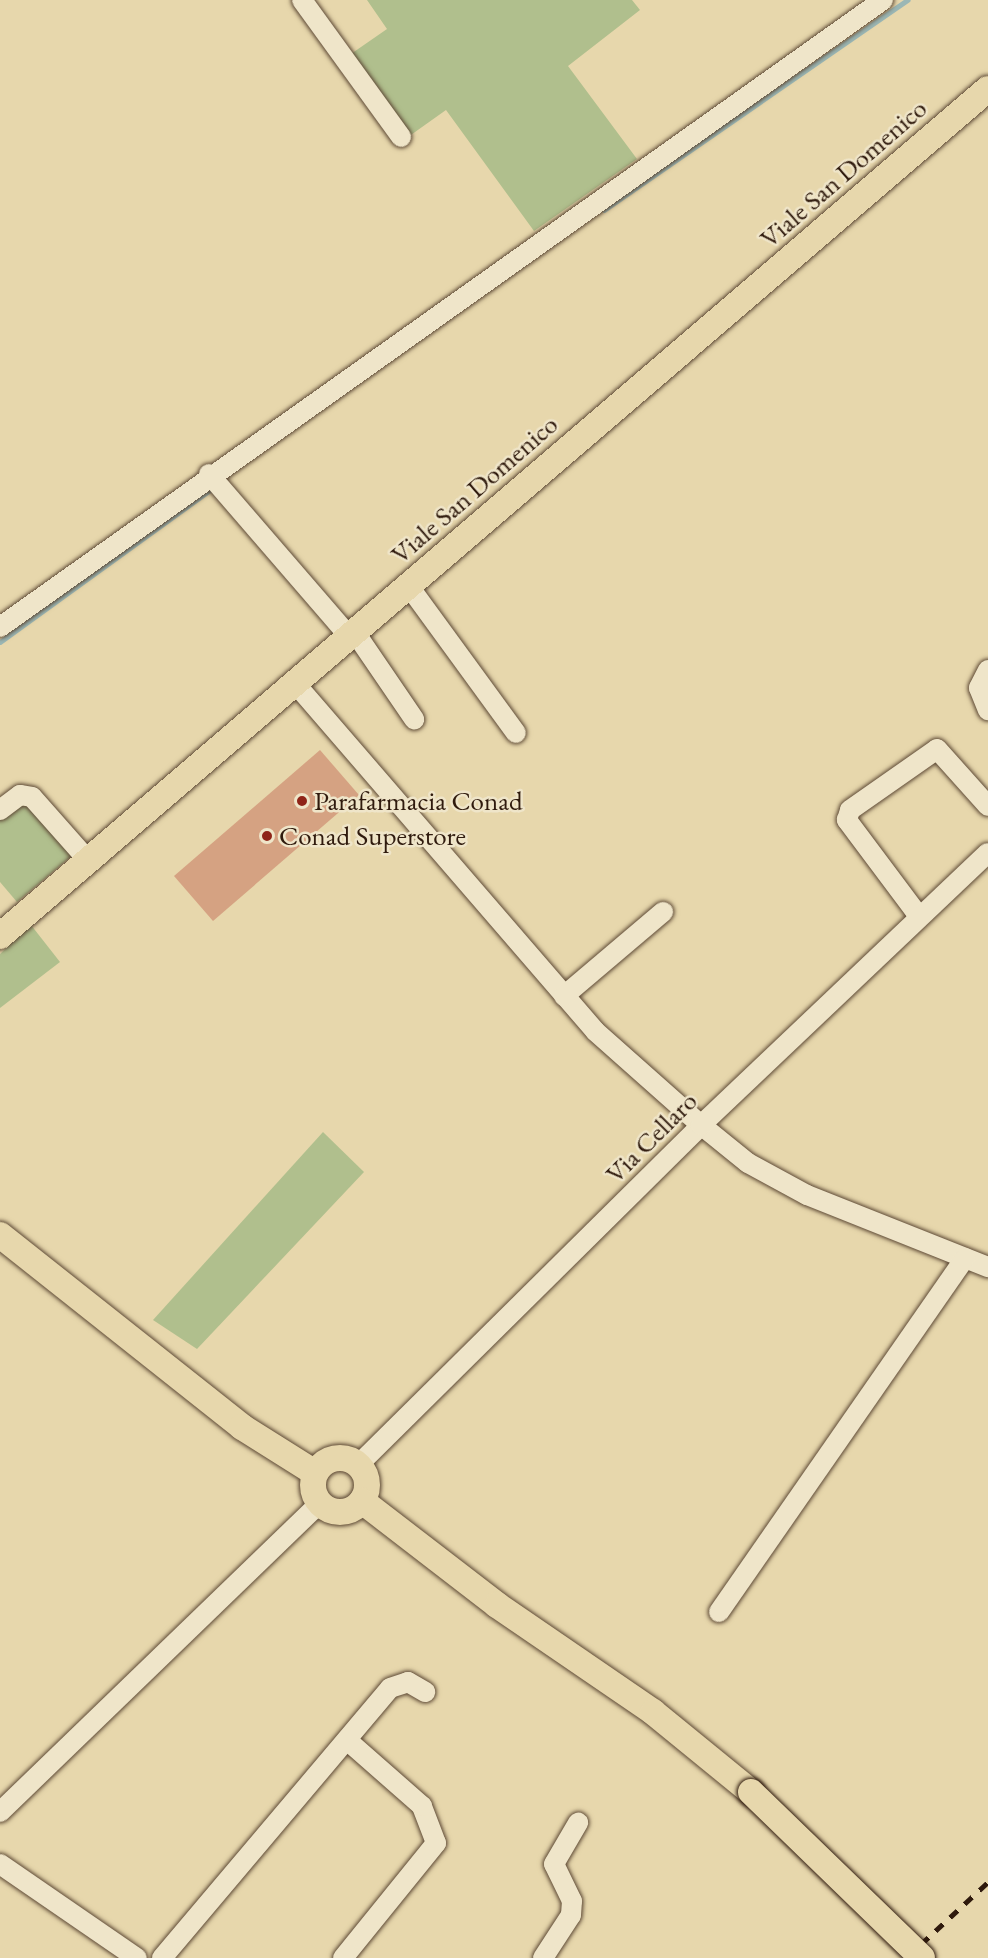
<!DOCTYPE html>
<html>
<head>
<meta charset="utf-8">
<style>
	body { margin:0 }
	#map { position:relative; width:988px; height:1958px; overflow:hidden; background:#e7d7ac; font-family:"EB Garamond",serif }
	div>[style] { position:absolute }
	.green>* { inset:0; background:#b0bf8d }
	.stream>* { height:4.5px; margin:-2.25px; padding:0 2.25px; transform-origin:2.25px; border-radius:2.25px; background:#9bb7b5 }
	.building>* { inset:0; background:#d5a282 }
	.roads { filter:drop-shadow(0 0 2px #5d4935) drop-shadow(0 0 2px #5d4935) }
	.minor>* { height:20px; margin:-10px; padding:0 10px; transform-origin:10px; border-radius:10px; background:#efe5c9 }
	.major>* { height:26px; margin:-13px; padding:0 13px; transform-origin:13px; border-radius:13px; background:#e7d7ac }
	.major>.ring { margin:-13px; padding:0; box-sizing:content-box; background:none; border:26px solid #e7d7ac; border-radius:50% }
	.rail>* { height:4.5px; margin-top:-2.25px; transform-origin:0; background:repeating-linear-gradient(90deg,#2f1a0d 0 10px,transparent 0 20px) }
	.bridges { filter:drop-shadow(0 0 2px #2f1a0d) drop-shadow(0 0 2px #2f1a0d) }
	.major-bridge>* { height:26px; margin:-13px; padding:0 13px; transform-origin:13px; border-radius:13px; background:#e7d7ac }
	.dots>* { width:16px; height:16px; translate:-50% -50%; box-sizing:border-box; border:3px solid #efe5c9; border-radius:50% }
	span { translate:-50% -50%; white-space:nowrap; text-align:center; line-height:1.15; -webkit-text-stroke:5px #efe5c9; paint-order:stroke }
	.street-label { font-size:27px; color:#2f1a0d }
	.poi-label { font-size:27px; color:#2f1a0d }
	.left { translate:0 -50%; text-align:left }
</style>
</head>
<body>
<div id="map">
	<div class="green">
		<div style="clip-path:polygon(367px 0,632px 0,640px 10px,568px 66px,637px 159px,534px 231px,446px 110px,408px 137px,348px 56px,387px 29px)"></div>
		<div style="clip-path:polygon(28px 802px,75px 853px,17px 902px,0 882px,0 818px)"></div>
		<div style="clip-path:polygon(31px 925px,60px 962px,0 1008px,0 954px)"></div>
		<div style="clip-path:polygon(323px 1132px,364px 1172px,197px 1349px,153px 1320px)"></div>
	</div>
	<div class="stream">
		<div style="left:604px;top:210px;width:369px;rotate:-34.7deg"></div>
		<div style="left:0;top:642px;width:263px;rotate:-35.9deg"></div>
	</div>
	<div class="building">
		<div style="clip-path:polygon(320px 750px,359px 795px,213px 921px,174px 876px)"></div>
	</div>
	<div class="roads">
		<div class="minor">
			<div style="left:302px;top:0;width:169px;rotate:54.1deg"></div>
			<div style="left:209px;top:474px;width:214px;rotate:49.2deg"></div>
			<div style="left:408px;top:585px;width:183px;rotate:53.9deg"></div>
			<div style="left:0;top:627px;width:1083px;rotate:-35.38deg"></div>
			<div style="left:354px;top:631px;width:107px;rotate:55.7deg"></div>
			<div style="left:988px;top:670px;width:20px;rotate:117deg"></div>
			<div style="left:979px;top:688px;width:24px;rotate:68deg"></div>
			<div style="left:294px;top:682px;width:461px;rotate:49.2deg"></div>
			<div style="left:595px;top:1031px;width:142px;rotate:41.6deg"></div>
			<div style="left:701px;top:1125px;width:60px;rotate:39deg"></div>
			<div style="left:748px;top:1163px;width:67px;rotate:28.5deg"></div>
			<div style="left:807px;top:1195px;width:195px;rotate:21.7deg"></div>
			<div style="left:0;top:810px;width:25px;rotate:-37deg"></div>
			<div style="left:20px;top:795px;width:12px;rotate:9deg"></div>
			<div style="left:32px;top:797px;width:81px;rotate:48.5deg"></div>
			<div style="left:918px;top:915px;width:119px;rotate:-126.8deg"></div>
			<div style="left:847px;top:820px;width:10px;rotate:-73deg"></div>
			<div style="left:850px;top:810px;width:106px;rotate:-35deg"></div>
			<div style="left:937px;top:749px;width:76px;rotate:48.2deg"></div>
			<div style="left:564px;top:996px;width:130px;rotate:-40.3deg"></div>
			<div style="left:359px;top:1464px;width:482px;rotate:-44.7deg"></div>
			<div style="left:701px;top:1125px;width:395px;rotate:-43.5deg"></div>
			<div style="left:719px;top:1612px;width:431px;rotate:-55.2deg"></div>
			<div style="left:0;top:1812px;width:445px;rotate:-44deg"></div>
			<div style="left:0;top:1864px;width:166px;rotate:34.5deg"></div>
			<div style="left:162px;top:1958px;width:353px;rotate:-49.8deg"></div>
			<div style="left:390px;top:1688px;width:19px;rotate:-18deg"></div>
			<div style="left:408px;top:1682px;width:20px;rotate:30deg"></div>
			<div style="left:343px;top:1958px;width:148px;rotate:-51deg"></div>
			<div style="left:436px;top:1843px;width:40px;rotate:-111deg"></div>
			<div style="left:422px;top:1806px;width:100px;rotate:-138.7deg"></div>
			<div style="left:543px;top:1958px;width:51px;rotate:-56.9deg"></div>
			<div style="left:571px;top:1915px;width:14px;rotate:-86deg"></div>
			<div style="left:572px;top:1901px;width:41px;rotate:-115.9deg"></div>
			<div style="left:554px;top:1864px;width:48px;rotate:-59.7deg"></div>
		</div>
		<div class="major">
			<div style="left:0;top:936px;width:1301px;rotate:-40.61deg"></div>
			<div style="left:0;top:1235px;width:309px;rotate:38.4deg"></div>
			<div style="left:242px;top:1427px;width:86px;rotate:32.2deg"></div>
			<div class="ring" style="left:313px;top:1458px;width:28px;height:28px"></div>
			<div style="left:362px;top:1501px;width:170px;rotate:37.6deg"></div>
			<div style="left:497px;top:1605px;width:189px;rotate:34.4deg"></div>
			<div style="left:653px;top:1712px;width:127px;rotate:39.2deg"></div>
		</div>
	</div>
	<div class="rail">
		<div style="left:906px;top:1958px;width:112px;rotate:-42.8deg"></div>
	</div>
	<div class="bridges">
		<div class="major-bridge">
			<div style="left:751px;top:1792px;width:238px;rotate:44.1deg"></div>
		</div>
	</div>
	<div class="dots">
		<div style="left:302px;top:801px;background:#8f2418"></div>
		<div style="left:267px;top:836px;background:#8f2418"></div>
	</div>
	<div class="street-label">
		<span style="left:843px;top:173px;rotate:-41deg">Viale San Domenico</span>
		<span style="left:474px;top:489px;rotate:-41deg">Viale San Domenico</span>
		<span style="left:651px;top:1137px;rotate:-45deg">Via Cellaro</span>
	</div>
	<div class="poi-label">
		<span class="left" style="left:314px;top:801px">Parafarmacia Conad</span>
		<span class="left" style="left:279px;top:836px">Conad Superstore</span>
	</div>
</div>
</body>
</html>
